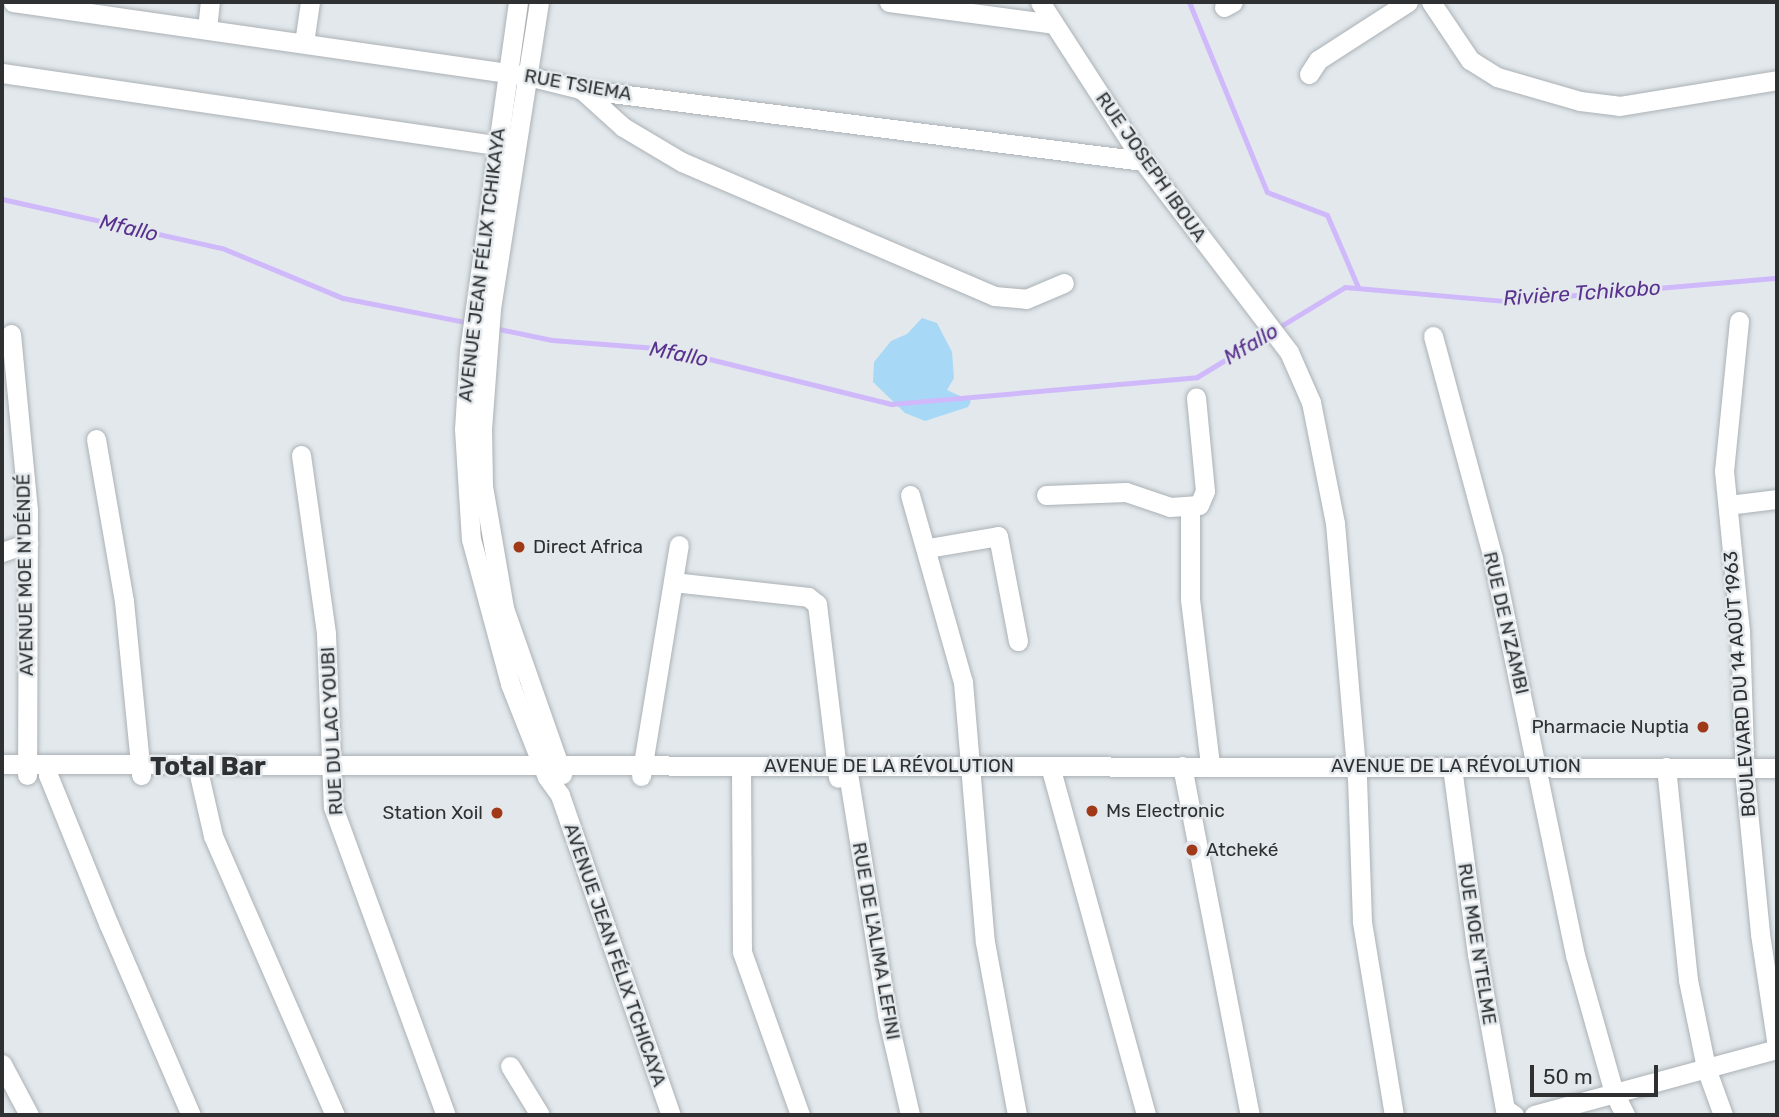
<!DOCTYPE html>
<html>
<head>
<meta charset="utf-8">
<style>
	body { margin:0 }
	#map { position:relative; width:1779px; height:1117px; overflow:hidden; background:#e2e8ec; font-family:Rubik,sans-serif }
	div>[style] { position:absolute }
	.green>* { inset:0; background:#a7d9f6 }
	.stream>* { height:5px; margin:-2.5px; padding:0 2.5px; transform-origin:2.5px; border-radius:2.5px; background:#cfb9fb }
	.roads { filter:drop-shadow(0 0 2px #abb1b5) drop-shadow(0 0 2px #abb1b5) }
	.minor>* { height:19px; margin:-9.5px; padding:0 9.5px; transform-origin:9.5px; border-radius:9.5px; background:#fff }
	.dots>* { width:19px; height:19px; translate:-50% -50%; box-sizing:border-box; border:4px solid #e2e8ec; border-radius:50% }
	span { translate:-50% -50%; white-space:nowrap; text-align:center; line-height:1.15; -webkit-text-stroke:5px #e2e8ec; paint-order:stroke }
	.street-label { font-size:19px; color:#2e3031 }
	.poi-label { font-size:19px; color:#2e3031 }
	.left { translate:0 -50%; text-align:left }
	.right { translate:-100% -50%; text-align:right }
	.water-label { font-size:21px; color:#59318e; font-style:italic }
	.district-label { font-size:26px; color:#2e3031; font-weight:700 }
	.frame { position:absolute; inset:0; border:4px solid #2e3031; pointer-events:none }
	.scale { position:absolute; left:1530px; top:1065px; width:128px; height:32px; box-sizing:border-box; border:4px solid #2e3031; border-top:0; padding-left:9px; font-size:21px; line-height:24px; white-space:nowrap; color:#2e3031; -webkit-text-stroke:5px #e2e8ec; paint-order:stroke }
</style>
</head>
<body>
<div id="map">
	<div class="green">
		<div style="clip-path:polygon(922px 318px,937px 323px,952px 352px,954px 378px,947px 390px,971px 401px,968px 407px,925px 421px,905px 413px,873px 382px,874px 362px,891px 341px,907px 334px)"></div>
	</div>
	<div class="stream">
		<div style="left:1189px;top:2px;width:205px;rotate:67.7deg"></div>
		<div style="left:1267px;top:192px;width:64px;rotate:21deg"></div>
		<div style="left:1327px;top:215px;width:78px;rotate:66.7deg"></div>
		<div style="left:2px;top:199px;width:225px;rotate:12.6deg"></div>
		<div style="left:222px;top:248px;width:131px;rotate:22.5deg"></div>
		<div style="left:343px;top:298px;width:129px;rotate:11.1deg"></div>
		<div style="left:494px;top:328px;width:59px;rotate:11.7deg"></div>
		<div style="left:552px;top:340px;width:117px;rotate:4.4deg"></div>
		<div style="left:669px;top:349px;width:229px;rotate:13.9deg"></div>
		<div style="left:891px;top:404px;width:307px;rotate:-5deg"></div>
		<div style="left:1197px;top:377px;width:173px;rotate:-31.3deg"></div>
		<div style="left:1345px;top:287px;width:162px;rotate:5deg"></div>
		<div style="left:1506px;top:301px;width:272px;rotate:-4.9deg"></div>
	</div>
	<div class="roads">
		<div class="minor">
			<div style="left:13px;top:2px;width:520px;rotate:8.18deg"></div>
			<div style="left:528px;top:76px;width:54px;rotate:14deg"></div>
			<div style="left:580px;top:89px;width:568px;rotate:7.29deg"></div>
			<div style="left:518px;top:2px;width:351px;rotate:98deg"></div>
			<div style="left:469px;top:350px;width:79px;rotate:93.6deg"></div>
			<div style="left:464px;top:429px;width:110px;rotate:86.4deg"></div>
			<div style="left:471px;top:539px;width:150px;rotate:74.9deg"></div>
			<div style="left:510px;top:684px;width:100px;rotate:68.3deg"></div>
			<div style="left:547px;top:777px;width:22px;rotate:54deg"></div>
			<div style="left:560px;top:795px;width:339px;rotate:70.9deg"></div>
			<div style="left:539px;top:2px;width:311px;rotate:98.9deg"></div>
			<div style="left:491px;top:309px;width:119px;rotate:94.3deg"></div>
			<div style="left:482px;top:428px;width:58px;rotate:89deg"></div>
			<div style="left:483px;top:486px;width:124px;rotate:80.2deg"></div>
			<div style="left:504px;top:608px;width:176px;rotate:70.7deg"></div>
			<div style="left:889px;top:2px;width:166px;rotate:7.6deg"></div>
			<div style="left:1040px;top:2px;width:189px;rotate:57.1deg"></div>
			<div style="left:1143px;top:161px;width:240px;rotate:52.6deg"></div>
			<div style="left:1289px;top:352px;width:55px;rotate:66.3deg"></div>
			<div style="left:1311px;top:402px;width:123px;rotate:78.8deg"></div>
			<div style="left:1335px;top:523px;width:256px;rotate:85.1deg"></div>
			<div style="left:1357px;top:778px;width:144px;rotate:88deg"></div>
			<div style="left:1362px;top:922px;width:196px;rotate:80.6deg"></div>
			<div style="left:1431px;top:2px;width:70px;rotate:56.1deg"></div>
			<div style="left:1470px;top:60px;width:32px;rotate:32deg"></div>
			<div style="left:1497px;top:77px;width:86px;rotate:16.1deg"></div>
			<div style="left:1580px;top:101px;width:39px;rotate:7deg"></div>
			<div style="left:1619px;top:106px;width:160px;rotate:-9.3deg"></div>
			<div style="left:1224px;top:7px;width:10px;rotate:-29deg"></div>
			<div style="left:207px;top:29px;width:27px;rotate:-84deg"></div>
			<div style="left:304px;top:43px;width:41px;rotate:-81.7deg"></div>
			<div style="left:2px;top:73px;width:499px;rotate:8.3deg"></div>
			<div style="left:1309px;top:74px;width:17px;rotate:-57deg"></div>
			<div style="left:1318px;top:60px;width:107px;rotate:-32.8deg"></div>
			<div style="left:581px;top:89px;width:57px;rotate:42.1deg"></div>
			<div style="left:623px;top:127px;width:69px;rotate:30.7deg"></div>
			<div style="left:682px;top:162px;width:340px;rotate:23.2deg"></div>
			<div style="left:994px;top:296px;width:32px;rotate:5deg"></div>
			<div style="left:1026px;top:299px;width:41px;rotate:-22.8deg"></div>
			<div style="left:1739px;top:321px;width:151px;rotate:95.7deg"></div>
			<div style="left:1724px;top:471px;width:161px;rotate:84.3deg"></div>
			<div style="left:1740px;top:631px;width:149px;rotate:88.1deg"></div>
			<div style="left:1745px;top:780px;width:155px;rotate:84.4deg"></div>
			<div style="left:1760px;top:934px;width:114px;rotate:81.4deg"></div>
			<div style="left:11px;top:334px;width:177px;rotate:84.5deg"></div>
			<div style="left:28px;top:510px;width:265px;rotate:90.2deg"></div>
			<div style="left:1433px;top:336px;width:231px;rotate:74.9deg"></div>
			<div style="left:1493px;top:559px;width:404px;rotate:78.3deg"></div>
			<div style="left:1575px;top:955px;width:143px;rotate:74.2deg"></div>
			<div style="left:1614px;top:1093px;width:25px;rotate:63deg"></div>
			<div style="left:96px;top:439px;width:164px;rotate:80.2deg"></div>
			<div style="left:124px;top:601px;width:175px;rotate:84.4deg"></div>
			<div style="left:301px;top:455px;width:181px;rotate:82deg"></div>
			<div style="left:326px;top:634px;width:173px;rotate:87.7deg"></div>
			<div style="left:333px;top:807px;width:328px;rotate:69.9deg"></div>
			<div style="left:910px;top:495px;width:194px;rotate:74.2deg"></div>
			<div style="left:963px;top:682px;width:261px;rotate:85.2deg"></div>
			<div style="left:985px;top:942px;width:176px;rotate:79.5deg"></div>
			<div style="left:1046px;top:495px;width:80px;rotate:-2.1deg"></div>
			<div style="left:1126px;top:492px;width:46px;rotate:18.8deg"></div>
			<div style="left:1170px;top:507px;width:29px;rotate:-4deg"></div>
			<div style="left:1199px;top:505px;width:15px;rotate:-67deg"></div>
			<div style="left:1205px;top:491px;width:94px;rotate:-95.5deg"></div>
			<div style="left:1728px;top:505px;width:49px;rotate:-7deg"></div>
			<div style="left:1190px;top:508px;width:91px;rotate:90deg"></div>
			<div style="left:1190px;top:599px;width:167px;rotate:83.1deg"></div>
			<div style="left:928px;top:548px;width:71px;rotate:-9.7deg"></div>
			<div style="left:998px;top:536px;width:107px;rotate:79.2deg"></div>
			<div style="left:2px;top:552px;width:28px;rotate:-19deg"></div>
			<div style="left:673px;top:582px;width:136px;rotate:6.3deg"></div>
			<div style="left:808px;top:597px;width:11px;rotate:38deg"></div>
			<div style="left:817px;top:604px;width:175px;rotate:83.1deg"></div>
			<div style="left:2px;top:764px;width:1775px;rotate:0.13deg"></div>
			<div style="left:47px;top:764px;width:11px;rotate:85deg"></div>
			<div style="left:48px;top:775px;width:162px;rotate:67.9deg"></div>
			<div style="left:109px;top:925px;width:207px;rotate:66.7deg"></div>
			<div style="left:197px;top:766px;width:72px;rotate:77.1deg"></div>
			<div style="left:213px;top:836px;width:305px;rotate:66.4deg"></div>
			<div style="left:741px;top:766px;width:186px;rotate:89.7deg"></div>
			<div style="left:742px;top:952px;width:173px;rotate:70.4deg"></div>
			<div style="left:1050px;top:766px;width:362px;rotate:74.6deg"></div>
			<div style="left:1182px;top:766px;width:356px;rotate:79deg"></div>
			<div style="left:847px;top:767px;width:251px;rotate:80.8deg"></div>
			<div style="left:887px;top:1015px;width:103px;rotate:77deg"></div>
			<div style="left:1452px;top:767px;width:189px;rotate:82.4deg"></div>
			<div style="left:1477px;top:954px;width:158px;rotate:79.8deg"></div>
			<div style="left:1505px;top:1109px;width:11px;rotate:34deg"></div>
			<div style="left:1666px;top:767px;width:214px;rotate:84.1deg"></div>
			<div style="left:1688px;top:980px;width:90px;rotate:78.4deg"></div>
			<div style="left:1706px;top:1068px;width:50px;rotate:70.1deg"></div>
			<div style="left:641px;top:776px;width:234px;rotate:-80.7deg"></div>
			<div style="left:2px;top:1064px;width:58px;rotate:62.1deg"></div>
			<div style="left:510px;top:1066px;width:57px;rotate:58.5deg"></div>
			<div style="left:1534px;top:1115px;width:252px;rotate:-15.2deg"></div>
		</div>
	</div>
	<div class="dots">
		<div style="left:519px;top:547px;background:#a03918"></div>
		<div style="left:1703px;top:727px;background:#a03918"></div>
		<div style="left:1092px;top:811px;background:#a03918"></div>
		<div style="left:497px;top:813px;background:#a03918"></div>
		<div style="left:1192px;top:850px;background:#a03918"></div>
	</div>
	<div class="street-label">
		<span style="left:578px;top:85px;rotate:10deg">RUE TSIEMA</span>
		<span style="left:1151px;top:167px;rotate:55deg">RUE JOSEPH IBOUA</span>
		<span style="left:482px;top:265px;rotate:-83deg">AVENUE JEAN FÉLIX TCHIKAYA</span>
		<span style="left:25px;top:575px;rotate:-91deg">AVENUE MOE N'DÉNDÉ</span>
		<span style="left:1506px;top:623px;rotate:77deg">RUE DE N'ZAMBI</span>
		<span style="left:1740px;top:684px;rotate:-94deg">BOULEVARD DU 14 AOÛT 1963</span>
		<span style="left:332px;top:731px;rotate:-93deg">RUE DU LAC YOUBI</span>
		<span style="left:889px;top:766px">AVENUE DE LA RÉVOLUTION</span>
		<span style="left:1456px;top:766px">AVENUE DE LA RÉVOLUTION</span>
		<span style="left:876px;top:941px;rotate:80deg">RUE DE L'ALIMA LEFINI</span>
		<span style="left:1477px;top:944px;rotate:81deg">RUE MOE N'TELME</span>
		<span style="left:615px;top:955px;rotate:71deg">AVENUE JEAN FÉLIX TCHICAYA</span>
	</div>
	<div class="poi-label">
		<span class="left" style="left:533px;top:547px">Direct Africa</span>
		<span class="right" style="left:1689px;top:727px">Pharmacie Nuptia</span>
		<span class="left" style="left:1106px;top:811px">Ms Electronic</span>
		<span class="right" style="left:483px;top:813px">Station Xoil</span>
		<span class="left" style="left:1206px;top:850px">Atcheké</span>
	</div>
	<div class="water-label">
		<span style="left:129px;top:228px;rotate:13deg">Mfallo</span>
		<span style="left:1582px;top:293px;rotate:-4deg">Rivière Tchikobo</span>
		<span style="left:1251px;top:344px;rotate:-31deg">Mfallo</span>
		<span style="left:679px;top:354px;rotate:11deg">Mfallo</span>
	</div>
	<div class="district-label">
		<span style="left:208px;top:767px">Total Bar</span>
	</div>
	<div class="frame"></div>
	<div class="scale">50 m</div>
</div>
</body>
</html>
